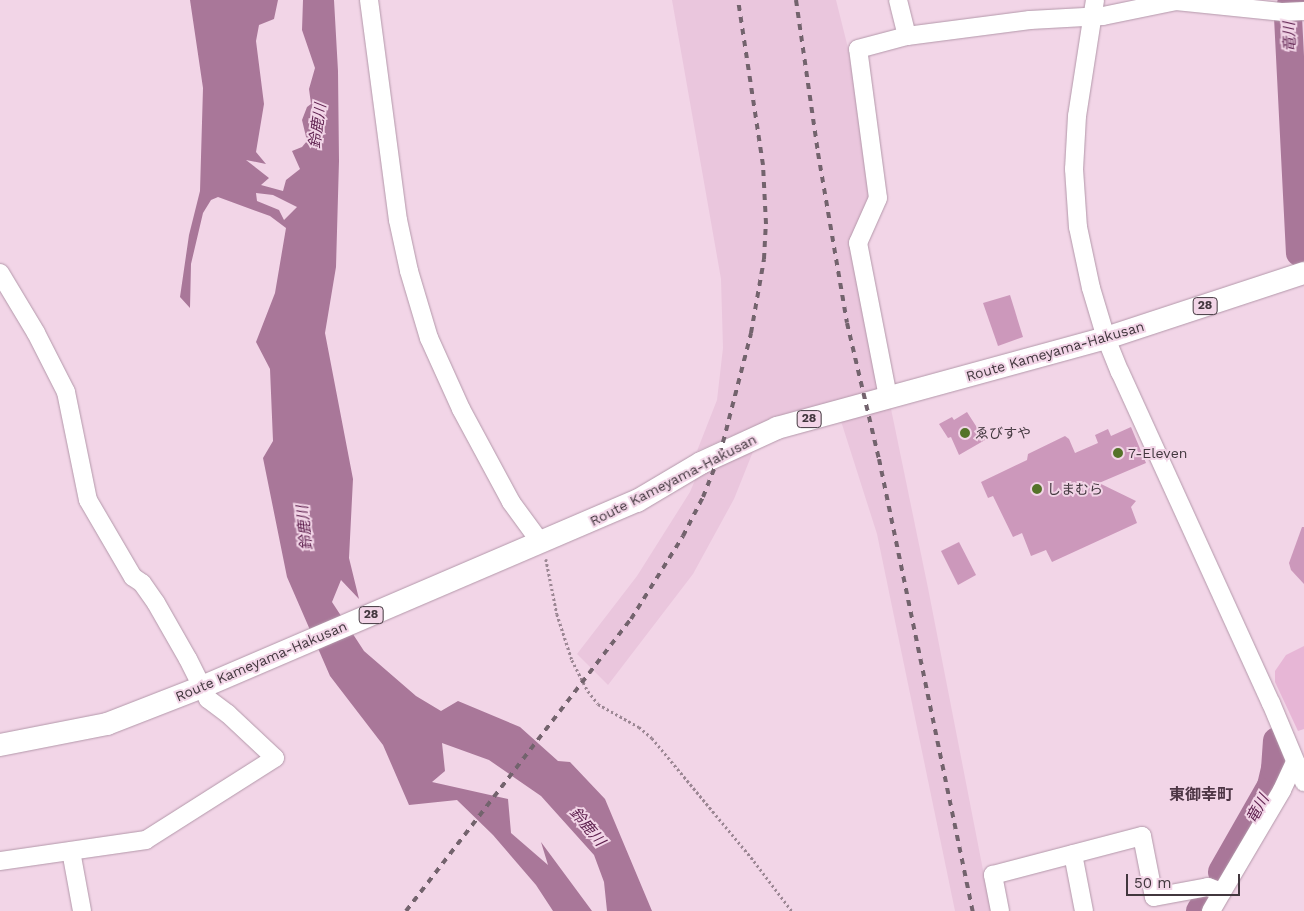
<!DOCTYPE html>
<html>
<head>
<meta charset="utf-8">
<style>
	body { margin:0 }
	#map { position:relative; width:1304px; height:911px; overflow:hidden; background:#f2d5e7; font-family:"Work Sans","Noto Sans JP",sans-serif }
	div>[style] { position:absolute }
	.built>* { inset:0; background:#eac6dd }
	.green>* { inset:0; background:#e7b6d6 }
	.water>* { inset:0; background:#a97799 }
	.river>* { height:28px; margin:-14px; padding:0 14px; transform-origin:14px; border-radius:14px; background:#a97799 }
	.building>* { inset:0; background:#cc98bb }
	.path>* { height:2.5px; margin-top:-1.25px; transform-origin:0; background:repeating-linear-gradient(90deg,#9c8794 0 2.5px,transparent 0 5px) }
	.roads { filter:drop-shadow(0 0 1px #b398aa) drop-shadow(0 0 1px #b398aa) }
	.minor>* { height:18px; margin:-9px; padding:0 9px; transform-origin:9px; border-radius:9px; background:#fff }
	.major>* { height:22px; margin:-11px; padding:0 11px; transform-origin:11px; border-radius:11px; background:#fff }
	.rail>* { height:4px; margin-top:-2px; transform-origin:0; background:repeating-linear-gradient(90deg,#73636d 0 6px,transparent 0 12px) }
	.dots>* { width:14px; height:14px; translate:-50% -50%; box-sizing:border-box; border:2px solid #f2d5e7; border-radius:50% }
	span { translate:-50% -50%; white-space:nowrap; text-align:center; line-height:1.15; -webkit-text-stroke:4px #f2d5e7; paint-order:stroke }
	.shield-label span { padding:1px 4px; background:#f2d5e7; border:1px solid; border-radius:4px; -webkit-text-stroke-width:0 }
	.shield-label { font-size:12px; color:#42373e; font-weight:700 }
	.street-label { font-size:14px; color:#42373e }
	.poi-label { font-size:14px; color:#42373e }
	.left { translate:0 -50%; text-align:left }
	.water-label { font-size:15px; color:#5d1f4d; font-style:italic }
	.quarter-label { font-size:16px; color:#4d3645; font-weight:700 }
	.scale { position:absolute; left:1126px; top:874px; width:114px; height:22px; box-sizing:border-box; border:2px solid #42373e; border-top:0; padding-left:6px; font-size:15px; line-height:18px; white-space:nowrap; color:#42373e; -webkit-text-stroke:4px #f2d5e7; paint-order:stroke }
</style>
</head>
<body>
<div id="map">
	<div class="built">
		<div style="clip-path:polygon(672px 0,836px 0,848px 48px,873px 197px,852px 239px,880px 390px,757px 425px,697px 451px,717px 400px,723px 348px,721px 279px)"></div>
		<div style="clip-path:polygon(890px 404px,928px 588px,991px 911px,955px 911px,877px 534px,840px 418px)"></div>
		<div style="clip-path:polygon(754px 449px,734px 499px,693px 574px,608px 685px,577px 654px,637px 576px,690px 492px,698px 473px)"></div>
	</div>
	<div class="green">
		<div style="clip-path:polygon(1304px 646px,1304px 729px,1298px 731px,1275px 682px,1275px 671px,1286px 655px)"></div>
	</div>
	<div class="water">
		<div style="clip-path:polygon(evenodd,190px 0,278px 0,274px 19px,259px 25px,256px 41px,264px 104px,256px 152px,266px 164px,246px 160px,269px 178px,261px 185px,283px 191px,286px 180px,300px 169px,292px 151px,302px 147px,307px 141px,302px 120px,307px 107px,311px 104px,309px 89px,315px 68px,302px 30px,303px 0,334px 0,338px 71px,339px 161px,336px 267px,325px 333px,353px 479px,349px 558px,359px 599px,341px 580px,332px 602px,364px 651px,416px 696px,441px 711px,458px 701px,520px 727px,558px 761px,570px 762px,605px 799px,652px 911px,607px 911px,604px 882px,594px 855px,541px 796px,489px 760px,442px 743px,445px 771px,432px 782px,508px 799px,511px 833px,548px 865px,541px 842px,592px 911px,553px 911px,536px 885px,493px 835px,457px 800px,409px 805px,383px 745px,330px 676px,287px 577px,263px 458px,273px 441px,270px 369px,256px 342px,275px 293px,286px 228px,270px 216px,218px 197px,211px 200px,203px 213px,191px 264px,190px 308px,180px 297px,189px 235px,200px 191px,203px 88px,190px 0,256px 193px,273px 195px,297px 207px,284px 220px,279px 210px,257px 201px,256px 193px)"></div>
	</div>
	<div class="river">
		<div style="left:1292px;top:0;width:17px;rotate:103deg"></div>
		<div style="left:1288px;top:17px;width:236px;rotate:87.1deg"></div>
		<div style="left:1222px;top:872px;width:99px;rotate:-60.3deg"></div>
		<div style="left:1271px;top:786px;width:17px;rotate:-77deg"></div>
		<div style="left:1275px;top:769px;width:28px;rotate:-86deg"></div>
		<div style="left:1200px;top:911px;width:7px;rotate:-56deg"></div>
	</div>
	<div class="building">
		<div style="clip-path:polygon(1010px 295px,1023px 337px,998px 346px,983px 303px)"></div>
		<div style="clip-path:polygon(967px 412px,985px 440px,959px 455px,951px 437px,948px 438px,939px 424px,952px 417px,954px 420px)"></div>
		<div style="clip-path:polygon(1131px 427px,1146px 463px,1099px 483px,1136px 501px,1131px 507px,1137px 523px,1052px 562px,1046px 550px,1031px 556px,1022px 533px,1013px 537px,993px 496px,988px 498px,981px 482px,1027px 460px,1028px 454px,1065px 436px,1069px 439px,1075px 453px,1098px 443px,1095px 435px,1108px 429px,1111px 436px)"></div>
		<div style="clip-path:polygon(1302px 527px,1304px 527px,1304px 584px,1291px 570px,1289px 563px)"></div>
		<div style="clip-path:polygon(959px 542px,976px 575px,958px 585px,941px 551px)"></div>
	</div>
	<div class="path">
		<div style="left:546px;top:559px;width:56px;rotate:78.7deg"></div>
		<div style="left:557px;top:614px;width:48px;rotate:71.9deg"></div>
		<div style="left:572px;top:660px;width:35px;rotate:63deg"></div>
		<div style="left:588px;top:691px;width:16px;rotate:52deg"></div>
		<div style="left:598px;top:704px;width:47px;rotate:29.3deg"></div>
		<div style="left:639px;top:727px;width:17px;rotate:40deg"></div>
		<div style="left:652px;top:738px;width:160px;rotate:50.3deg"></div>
		<div style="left:754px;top:861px;width:63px;rotate:52.8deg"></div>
	</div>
	<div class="roads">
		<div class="minor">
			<div style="left:369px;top:0;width:222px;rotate:82.5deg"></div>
			<div style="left:398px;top:220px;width:52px;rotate:77.8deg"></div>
			<div style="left:409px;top:271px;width:70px;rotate:73.4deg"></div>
			<div style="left:429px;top:338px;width:78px;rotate:65.7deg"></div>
			<div style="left:461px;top:409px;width:106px;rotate:61.7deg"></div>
			<div style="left:511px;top:502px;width:51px;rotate:53.8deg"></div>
			<div style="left:898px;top:0;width:37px;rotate:76deg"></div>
			<div style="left:1095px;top:0;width:117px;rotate:98.8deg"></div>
			<div style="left:1077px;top:116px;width:53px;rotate:93.2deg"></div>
			<div style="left:1074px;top:169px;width:58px;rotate:86.1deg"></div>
			<div style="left:1078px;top:227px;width:62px;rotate:78deg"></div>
			<div style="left:1091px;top:288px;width:52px;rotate:73.3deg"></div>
			<div style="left:1106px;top:338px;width:37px;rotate:68deg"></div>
			<div style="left:1120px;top:372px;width:364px;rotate:65.5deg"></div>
			<div style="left:1271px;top:703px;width:86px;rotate:67.3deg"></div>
			<div style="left:0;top:273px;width:70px;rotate:59deg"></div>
			<div style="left:36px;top:333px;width:66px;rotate:63deg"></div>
			<div style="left:66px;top:392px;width:110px;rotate:78.5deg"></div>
			<div style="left:88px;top:500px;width:89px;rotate:59.7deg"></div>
			<div style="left:133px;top:577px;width:11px;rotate:34deg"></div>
			<div style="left:142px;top:583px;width:24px;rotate:55deg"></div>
			<div style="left:156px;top:603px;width:64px;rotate:60.3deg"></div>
			<div style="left:188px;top:659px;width:45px;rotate:63.4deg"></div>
			<div style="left:208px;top:699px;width:25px;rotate:37deg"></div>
			<div style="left:228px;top:714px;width:64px;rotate:43.1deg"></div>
			<div style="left:275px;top:758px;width:153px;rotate:147.6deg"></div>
			<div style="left:146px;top:840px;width:148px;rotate:171.8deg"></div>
			<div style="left:888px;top:397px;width:157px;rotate:-101deg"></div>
			<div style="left:858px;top:243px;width:49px;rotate:-66deg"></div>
			<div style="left:878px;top:198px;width:150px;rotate:-97.6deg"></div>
			<div style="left:858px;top:49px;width:51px;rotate:-14.9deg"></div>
			<div style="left:907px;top:36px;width:124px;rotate:-7.4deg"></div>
			<div style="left:1030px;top:20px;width:73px;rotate:-3.1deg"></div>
			<div style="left:1103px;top:16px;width:75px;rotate:-11.6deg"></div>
			<div style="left:1176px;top:1px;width:108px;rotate:5.9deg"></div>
			<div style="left:1283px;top:12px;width:21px;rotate:-3deg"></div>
			<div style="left:71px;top:851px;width:61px;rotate:79.6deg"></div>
			<div style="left:1073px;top:854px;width:58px;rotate:79.1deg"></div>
			<div style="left:1000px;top:911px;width:37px;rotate:-101deg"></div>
			<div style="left:993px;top:875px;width:154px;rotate:-14.7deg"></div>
			<div style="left:1142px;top:836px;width:62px;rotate:78.9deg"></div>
			<div style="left:1154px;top:897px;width:55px;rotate:-10.5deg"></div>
			<div style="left:1208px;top:887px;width:15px;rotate:20deg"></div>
			<div style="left:1222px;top:892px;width:118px;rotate:-59.5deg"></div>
			<div style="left:1282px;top:790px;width:31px;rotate:-65deg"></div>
			<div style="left:1211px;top:911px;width:22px;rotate:-60deg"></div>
		</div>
		<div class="major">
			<div style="left:0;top:745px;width:109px;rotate:-11.1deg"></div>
			<div style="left:107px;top:724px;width:102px;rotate:-21.3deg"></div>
			<div style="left:202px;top:687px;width:473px;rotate:-23.2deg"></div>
			<div style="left:637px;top:501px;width:74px;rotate:-30.7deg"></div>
			<div style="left:701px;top:463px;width:84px;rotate:-24.7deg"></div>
			<div style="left:777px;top:428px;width:341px;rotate:-15.3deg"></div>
			<div style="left:1106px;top:338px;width:208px;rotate:-18.2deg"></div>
		</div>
	</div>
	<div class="rail">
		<div style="left:796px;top:0;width:155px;rotate:81.8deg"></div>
		<div style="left:818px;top:153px;width:172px;rotate:80.3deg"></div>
		<div style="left:847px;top:323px;width:140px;rotate:76.8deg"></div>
		<div style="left:879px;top:459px;width:462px;rotate:78.3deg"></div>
		<div style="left:406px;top:911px;width:369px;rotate:-52.4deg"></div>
		<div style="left:631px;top:619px;width:98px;rotate:-57.9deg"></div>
		<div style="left:683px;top:536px;width:44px;rotate:-62.9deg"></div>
		<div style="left:703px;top:497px;width:46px;rotate:-68.4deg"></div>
		<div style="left:720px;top:454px;width:125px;rotate:-75.6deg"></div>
		<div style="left:751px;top:333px;width:75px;rotate:-80deg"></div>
		<div style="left:764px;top:259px;width:35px;rotate:-87deg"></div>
		<div style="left:766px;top:224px;width:59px;rotate:-92.9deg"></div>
		<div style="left:763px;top:165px;width:167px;rotate:-98.6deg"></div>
	</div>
	<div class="dots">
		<div style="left:965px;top:433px;background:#547329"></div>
		<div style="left:1118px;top:453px;background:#547329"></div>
		<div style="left:1037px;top:489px;background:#547329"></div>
	</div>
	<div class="shield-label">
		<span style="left:1205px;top:306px">28</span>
		<span style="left:809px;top:419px">28</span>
		<span style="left:371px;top:615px">28</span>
	</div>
	<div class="street-label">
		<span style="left:1055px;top:351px;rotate:-16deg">Route Kameyama-Hakusan</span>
		<span style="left:673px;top:480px;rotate:-27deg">Route Kameyama-Hakusan</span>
		<span style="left:261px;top:661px;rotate:-23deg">Route Kameyama-Hakusan</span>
	</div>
	<div class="poi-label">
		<span class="left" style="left:975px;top:433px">ゑびすや</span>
		<span class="left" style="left:1128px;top:453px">7-Eleven</span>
		<span class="left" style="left:1047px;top:489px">しまむら</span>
	</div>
	<div class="water-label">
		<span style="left:1290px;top:37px;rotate:-92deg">竜川</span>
		<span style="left:318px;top:126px;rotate:-82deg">鈴鹿川</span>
		<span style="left:305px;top:528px;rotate:-96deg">鈴鹿川</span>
		<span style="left:1258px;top:809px;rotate:-61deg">竜川</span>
		<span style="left:587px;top:827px;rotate:50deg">鈴鹿川</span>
	</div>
	<div class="quarter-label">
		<span style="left:1201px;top:795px">東御幸町</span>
	</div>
	<div class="scale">50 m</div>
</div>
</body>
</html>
